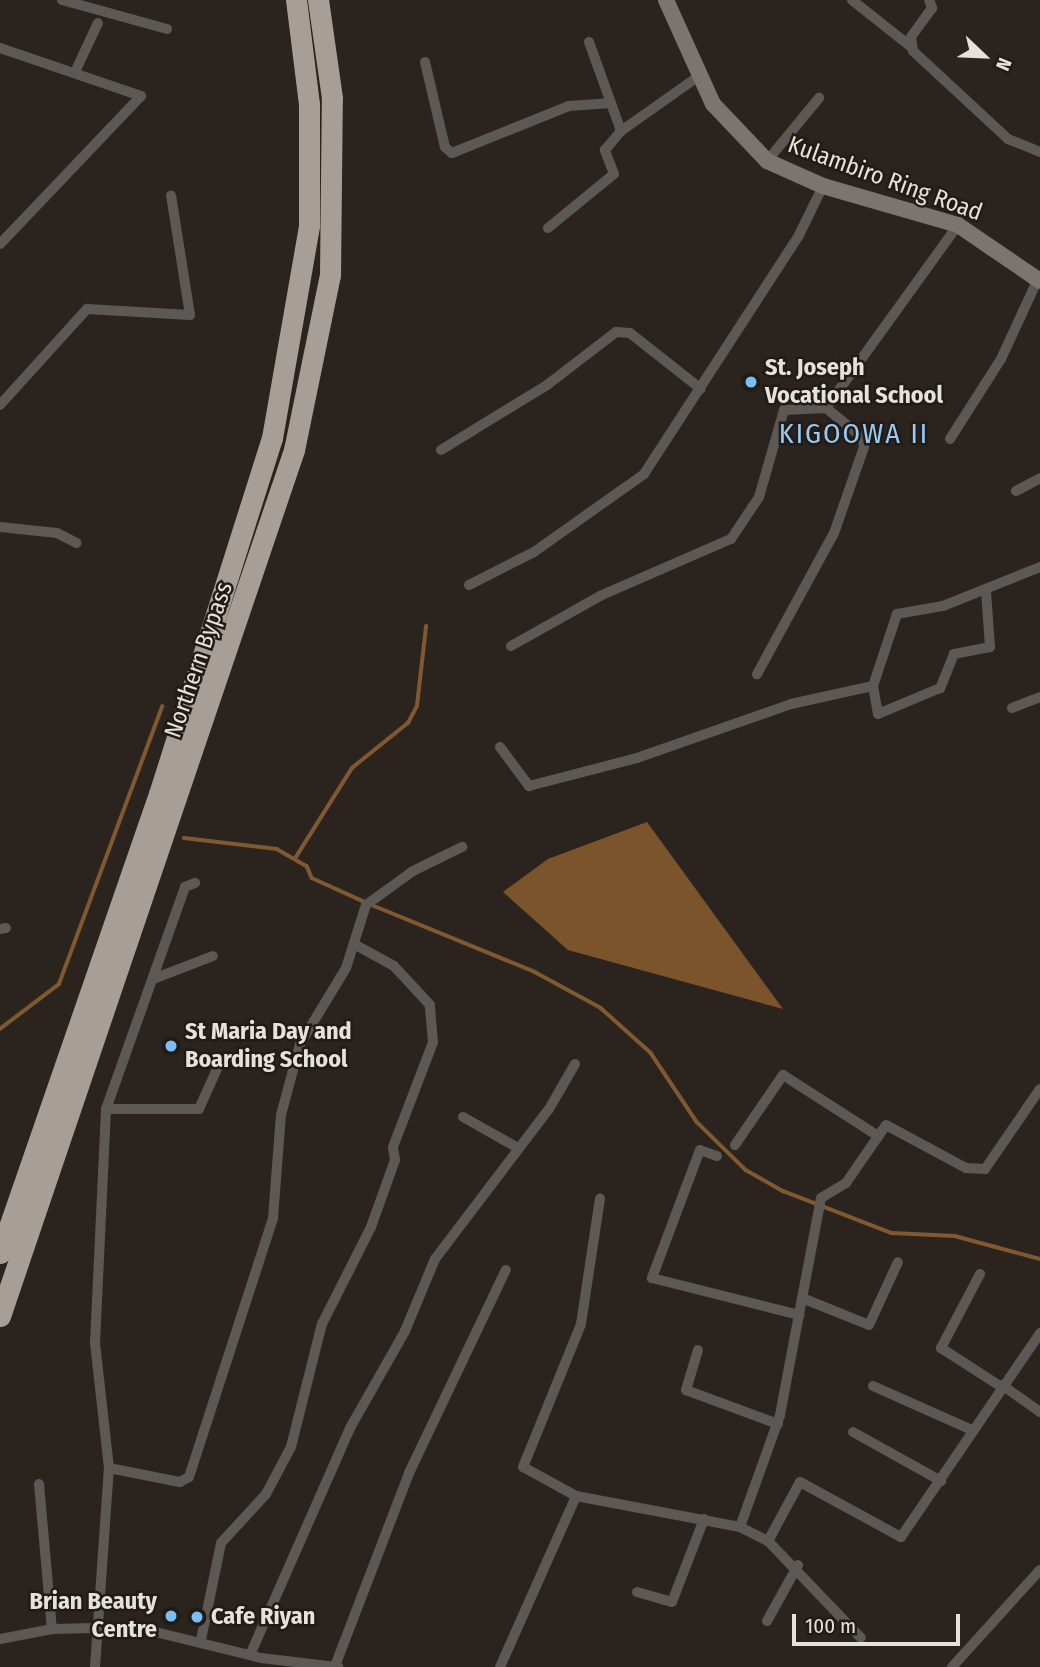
<!DOCTYPE html>
<html>
<head>
<meta charset="utf-8">
<style>
	body { margin:0 }
	#map { position:relative; width:1040px; height:1667px; overflow:hidden; background:#2b241e; font-family:"Fira Sans Condensed",sans-serif }
	div>[style] { position:absolute }
	.forest>* { inset:0; background:#7b542c }
	.stream>* { height:3.5px; margin:-1.75px; padding:0 1.75px; transform-origin:1.75px; border-radius:1.75px; background:#815931 }
	.street>* { height:10px; margin:-5px; padding:0 5px; transform-origin:5px; border-radius:5px; background:#5c5855 }
	.secondary>* { height:16px; margin:-8px; padding:0 8px; transform-origin:8px; border-radius:8px; background:#7a7570 }
	.highway>* { height:21px; margin:-10.5px; padding:0 10.5px; transform-origin:10.5px; border-radius:10.5px; background:#a79e97 }
	.dots>* { width:19px; height:19px; translate:-50% -50%; box-sizing:border-box; border:4px solid #211b15; border-radius:50% }
	span { translate:-50% -50%; white-space:nowrap; text-align:center; line-height:1.15; -webkit-text-stroke:5px #211b15; paint-order:stroke }
	.street-label { font-size:24px; color:#e5e1dd }
	.poi-label { font-size:24px; color:#e5e1dd; font-weight:700 }
	.left { translate:0 -50%; text-align:left }
	.right { translate:-100% -50%; text-align:right }
	.quarter-label { font-size:28px; color:#98c9f4; letter-spacing:2px }
	.north { position:absolute; left:949px; top:21px; width:70px; height:70px; -webkit-text-stroke:5px #211b15; paint-order:stroke; rotate:113deg; font-size:19px; font-weight:700; line-height:28px; text-align:center; color:#e5e1dd }
	.north::after { content:''; display:block; margin:auto; width:24px; height:32px; background:#e5e1dd; clip-path:polygon(50% 0,100% 100%,50% 72%,0 100%) }
	.scale { position:absolute; left:792px; top:1614px; width:168px; height:32px; box-sizing:border-box; border:4px solid #e5e1dd; border-top:0; padding-left:9px; font-size:21px; line-height:24px; white-space:nowrap; color:#e5e1dd; -webkit-text-stroke:5px #211b15; paint-order:stroke }
</style>
</head>
<body>
<div id="map">
	<div class="forest">
		<div style="clip-path:polygon(647px 822px,783px 1009px,568px 950px,503px 892px,548px 859px)"></div>
	</div>
	<div class="stream">
		<div style="left:184px;top:838px;width:94px;rotate:6.7deg"></div>
		<div style="left:277px;top:849px;width:34px;rotate:30deg"></div>
		<div style="left:307px;top:866px;width:13px;rotate:67deg"></div>
		<div style="left:312px;top:878px;width:58px;rotate:24.4deg"></div>
		<div style="left:296px;top:857px;width:105px;rotate:-57.8deg"></div>
		<div style="left:352px;top:768px;width:72px;rotate:-38.8deg"></div>
		<div style="left:408px;top:723px;width:19px;rotate:-62deg"></div>
		<div style="left:417px;top:706px;width:80px;rotate:-83.5deg"></div>
		<div style="left:372px;top:905px;width:176px;rotate:22.3deg"></div>
		<div style="left:535px;top:972px;width:75px;rotate:28.6deg"></div>
		<div style="left:601px;top:1008px;width:67px;rotate:42deg"></div>
		<div style="left:651px;top:1053px;width:83px;rotate:56.3deg"></div>
		<div style="left:697px;top:1122px;width:69px;rotate:44.4deg"></div>
		<div style="left:746px;top:1170px;width:43px;rotate:29.6deg"></div>
		<div style="left:783px;top:1191px;width:117px;rotate:21.1deg"></div>
		<div style="left:892px;top:1233px;width:63px;rotate:2.7deg"></div>
		<div style="left:955px;top:1236px;width:88px;rotate:15.1deg"></div>
		<div style="left:0;top:1029px;width:74px;rotate:-37.3deg"></div>
		<div style="left:59px;top:984px;width:296px;rotate:-69.6deg"></div>
	</div>
	<div class="street">
		<div style="left:62px;top:0;width:109px;rotate:15.4deg"></div>
		<div style="left:852px;top:0;width:74px;rotate:38.4deg"></div>
		<div style="left:929px;top:0;width:9px;rotate:69deg"></div>
		<div style="left:932px;top:8px;width:36px;rotate:126deg"></div>
		<div style="left:911px;top:37px;width:14px;rotate:82deg"></div>
		<div style="left:913px;top:51px;width:129px;rotate:42.8deg"></div>
		<div style="left:1008px;top:139px;width:35px;rotate:22deg"></div>
		<div style="left:589px;top:42px;width:95px;rotate:70.2deg"></div>
		<div style="left:0;top:48px;width:149px;rotate:18.8deg"></div>
		<div style="left:141px;top:96px;width:204px;rotate:133.6deg"></div>
		<div style="left:425px;top:62px;width:87px;rotate:76.8deg"></div>
		<div style="left:445px;top:147px;width:9px;rotate:41deg"></div>
		<div style="left:452px;top:153px;width:126px;rotate:-21.9deg"></div>
		<div style="left:569px;top:106px;width:42px;rotate:-4.1deg"></div>
		<div style="left:75px;top:72px;width:54px;rotate:-64.9deg"></div>
		<div style="left:767px;top:161px;width:82px;rotate:-50.5deg"></div>
		<div style="left:548px;top:228px;width:85px;rotate:-39.3deg"></div>
		<div style="left:614px;top:174px;width:26px;rotate:-111deg"></div>
		<div style="left:605px;top:150px;width:25px;rotate:-50deg"></div>
		<div style="left:621px;top:131px;width:95px;rotate:-35.2deg"></div>
		<div style="left:0;top:405px;width:130px;rotate:-47.8deg"></div>
		<div style="left:87px;top:309px;width:103px;rotate:3.3deg"></div>
		<div style="left:190px;top:315px;width:121px;rotate:-99deg"></div>
		<div style="left:826px;top:408px;width:226px;rotate:-54.2deg"></div>
		<div style="left:950px;top:439px;width:95px;rotate:-57.5deg"></div>
		<div style="left:1001px;top:359px;width:88px;rotate:-65.2deg"></div>
		<div style="left:441px;top:450px;width:124px;rotate:-31.5deg"></div>
		<div style="left:547px;top:385px;width:87px;rotate:-37.5deg"></div>
		<div style="left:616px;top:332px;width:14px;rotate:4deg"></div>
		<div style="left:630px;top:333px;width:90px;rotate:38.3deg"></div>
		<div style="left:1016px;top:491px;width:27px;rotate:-28deg"></div>
		<div style="left:0;top:527px;width:57px;rotate:6deg"></div>
		<div style="left:57px;top:533px;width:22px;rotate:27deg"></div>
		<div style="left:469px;top:585px;width:73px;rotate:-26.9deg"></div>
		<div style="left:534px;top:552px;width:135px;rotate:-35.3deg"></div>
		<div style="left:644px;top:474px;width:285px;rotate:-57deg"></div>
		<div style="left:799px;top:235px;width:55px;rotate:-63.9deg"></div>
		<div style="left:986px;top:591px;width:56px;rotate:85.9deg"></div>
		<div style="left:990px;top:647px;width:37px;rotate:169deg"></div>
		<div style="left:954px;top:654px;width:37px;rotate:112deg"></div>
		<div style="left:940px;top:688px;width:67px;rotate:157.2deg"></div>
		<div style="left:878px;top:714px;width:28px;rotate:-100deg"></div>
		<div style="left:873px;top:686px;width:76px;rotate:-71.6deg"></div>
		<div style="left:897px;top:614px;width:47px;rotate:-9.9deg"></div>
		<div style="left:943px;top:606px;width:105px;rotate:-21.9deg"></div>
		<div style="left:511px;top:646px;width:104px;rotate:-29.3deg"></div>
		<div style="left:602px;top:595px;width:141px;rotate:-23.5deg"></div>
		<div style="left:731px;top:539px;width:50px;rotate:-56.3deg"></div>
		<div style="left:759px;top:497px;width:91px;rotate:-74deg"></div>
		<div style="left:784px;top:410px;width:42px;rotate:-2.7deg"></div>
		<div style="left:826px;top:408px;width:48px;rotate:39deg"></div>
		<div style="left:863px;top:438px;width:9px;rotate:84deg"></div>
		<div style="left:864px;top:447px;width:91px;rotate:109.2deg"></div>
		<div style="left:834px;top:533px;width:161px;rotate:118.6deg"></div>
		<div style="left:1012px;top:708px;width:30px;rotate:-21deg"></div>
		<div style="left:500px;top:747px;width:49px;rotate:53.4deg"></div>
		<div style="left:529px;top:786px;width:112px;rotate:-14.5deg"></div>
		<div style="left:637px;top:758px;width:163px;rotate:-19.3deg"></div>
		<div style="left:791px;top:704px;width:84px;rotate:-12.4deg"></div>
		<div style="left:0;top:929px;width:6px;rotate:-9deg"></div>
		<div style="left:153px;top:979px;width:64px;rotate:-21deg"></div>
		<div style="left:106px;top:1109px;width:236px;rotate:-70.4deg"></div>
		<div style="left:185px;top:887px;width:11px;rotate:-22deg"></div>
		<div style="left:463px;top:1117px;width:63px;rotate:29.4deg"></div>
		<div style="left:735px;top:1145px;width:85px;rotate:-55.6deg"></div>
		<div style="left:783px;top:1075px;width:113px;rotate:32.7deg"></div>
		<div style="left:717px;top:1156px;width:18px;rotate:-161deg"></div>
		<div style="left:700px;top:1150px;width:137px;rotate:110.6deg"></div>
		<div style="left:652px;top:1278px;width:152px;rotate:14.1deg"></div>
		<div style="left:980px;top:1274px;width:84px;rotate:117.8deg"></div>
		<div style="left:941px;top:1348px;width:70px;rotate:32.8deg"></div>
		<div style="left:802px;top:1298px;width:72px;rotate:21.9deg"></div>
		<div style="left:869px;top:1325px;width:69px;rotate:-65.3deg"></div>
		<div style="left:698px;top:1350px;width:42px;rotate:106.7deg"></div>
		<div style="left:686px;top:1390px;width:98px;rotate:20.3deg"></div>
		<div style="left:1002px;top:1385px;width:47px;rotate:35.4deg"></div>
		<div style="left:873px;top:1386px;width:108px;rotate:24deg"></div>
		<div style="left:853px;top:1432px;width:101px;rotate:29.1deg"></div>
		<div style="left:109px;top:1468px;width:72px;rotate:11.2deg"></div>
		<div style="left:180px;top:1482px;width:10px;rotate:-29deg"></div>
		<div style="left:189px;top:1477px;width:272px;rotate:-72deg"></div>
		<div style="left:273px;top:1218px;width:103px;rotate:-85.6deg"></div>
		<div style="left:281px;top:1115px;width:73px;rotate:-75deg"></div>
		<div style="left:300px;top:1044px;width:89px;rotate:-58.8deg"></div>
		<div style="left:346px;top:968px;width:66px;rotate:-72.4deg"></div>
		<div style="left:366px;top:905px;width:58px;rotate:-35.9deg"></div>
		<div style="left:413px;top:871px;width:55px;rotate:-26.1deg"></div>
		<div style="left:39px;top:1484px;width:146px;rotate:84.9deg"></div>
		<div style="left:576px;top:1496px;width:60px;rotate:-151.3deg"></div>
		<div style="left:523px;top:1467px;width:154px;rotate:-67.9deg"></div>
		<div style="left:581px;top:1324px;width:127px;rotate:-81.4deg"></div>
		<div style="left:740px;top:1527px;width:119px;rotate:-70.3deg"></div>
		<div style="left:780px;top:1415px;width:221px;rotate:-79.3deg"></div>
		<div style="left:821px;top:1198px;width:29px;rotate:-31deg"></div>
		<div style="left:846px;top:1183px;width:70px;rotate:-55.4deg"></div>
		<div style="left:886px;top:1125px;width:91px;rotate:28.3deg"></div>
		<div style="left:966px;top:1168px;width:19px;rotate:3deg"></div>
		<div style="left:985px;top:1169px;width:97px;rotate:-55.5deg"></div>
		<div style="left:768px;top:1541px;width:67px;rotate:-61.5deg"></div>
		<div style="left:800px;top:1482px;width:115px;rotate:28.6deg"></div>
		<div style="left:901px;top:1537px;width:247px;rotate:-55.7deg"></div>
		<div style="left:637px;top:1592px;width:36px;rotate:16deg"></div>
		<div style="left:672px;top:1602px;width:89px;rotate:-68.9deg"></div>
		<div style="left:767px;top:1621px;width:64px;rotate:-61deg"></div>
		<div style="left:0;top:1639px;width:53px;rotate:-10.9deg"></div>
		<div style="left:52px;top:1629px;width:83px;rotate:-1.4deg"></div>
		<div style="left:135px;top:1627px;width:130px;rotate:13.8deg"></div>
		<div style="left:261px;top:1658px;width:78px;rotate:6.7deg"></div>
		<div style="left:201px;top:1640px;width:99px;rotate:-78.3deg"></div>
		<div style="left:221px;top:1543px;width:67px;rotate:-47.4deg"></div>
		<div style="left:266px;top:1494px;width:53px;rotate:-62deg"></div>
		<div style="left:291px;top:1447px;width:127px;rotate:-75.9deg"></div>
		<div style="left:322px;top:1324px;width:109px;rotate:-63.2deg"></div>
		<div style="left:371px;top:1227px;width:71px;rotate:-70.3deg"></div>
		<div style="left:395px;top:1160px;width:13px;rotate:-99deg"></div>
		<div style="left:393px;top:1147px;width:112px;rotate:-69.1deg"></div>
		<div style="left:433px;top:1042px;width:37px;rotate:-95deg"></div>
		<div style="left:430px;top:1005px;width:53px;rotate:-132.7deg"></div>
		<div style="left:394px;top:966px;width:46px;rotate:-151.2deg"></div>
		<div style="left:250px;top:1655px;width:248px;rotate:-66.2deg"></div>
		<div style="left:350px;top:1428px;width:112px;rotate:-60.4deg"></div>
		<div style="left:405px;top:1331px;width:78px;rotate:-67.4deg"></div>
		<div style="left:435px;top:1259px;width:188px;rotate:-52.8deg"></div>
		<div style="left:549px;top:1109px;width:52px;rotate:-60deg"></div>
		<div style="left:335px;top:1666px;width:207px;rotate:-69deg"></div>
		<div style="left:409px;top:1473px;width:225px;rotate:-64.5deg"></div>
		<div style="left:95px;top:1667px;width:199px;rotate:-86deg"></div>
		<div style="left:109px;top:1468px;width:126px;rotate:-96.4deg"></div>
		<div style="left:95px;top:1343px;width:234px;rotate:-87.3deg"></div>
		<div style="left:106px;top:1109px;width:93px"></div>
		<div style="left:199px;top:1109px;width:54px;rotate:-65.8deg"></div>
		<div style="left:500px;top:1667px;width:187px;rotate:-66deg"></div>
		<div style="left:576px;top:1496px;width:167px;rotate:10.7deg"></div>
		<div style="left:740px;top:1527px;width:31px;rotate:27deg"></div>
		<div style="left:768px;top:1541px;width:134px;rotate:46.2deg"></div>
		<div style="left:952px;top:1667px;width:131px;rotate:-47.8deg"></div>
	</div>
	<div class="secondary">
		<div style="left:666px;top:0;width:114px;rotate:65.7deg"></div>
		<div style="left:713px;top:104px;width:79px;rotate:46.5deg"></div>
		<div style="left:767px;top:161px;width:61px;rotate:24.1deg"></div>
		<div style="left:823px;top:186px;width:141px;rotate:16.1deg"></div>
		<div style="left:958px;top:225px;width:99px;rotate:34.3deg"></div>
	</div>
	<div class="highway">
		<div style="left:0;top:1253px;width:486px;rotate:-70.9deg"></div>
		<div style="left:159px;top:794px;width:374px;rotate:-72.4deg"></div>
		<div style="left:272px;top:438px;width:216px;rotate:-80.1deg"></div>
		<div style="left:309px;top:225px;width:121px;rotate:-90deg"></div>
		<div style="left:309px;top:104px;width:105px;rotate:-97.1deg"></div>
		<div style="left:0;top:1316px;width:915px;rotate:-71.25deg"></div>
		<div style="left:294px;top:450px;width:179px;rotate:-78.4deg"></div>
		<div style="left:330px;top:275px;width:177px;rotate:-89.4deg"></div>
		<div style="left:332px;top:98px;width:99px;rotate:-98.1deg"></div>
	</div>
	<div class="dots">
		<div style="left:751px;top:382px;background:#7abef8"></div>
		<div style="left:171px;top:1046px;background:#7abef8"></div>
		<div style="left:171px;top:1616px;background:#7abef8"></div>
		<div style="left:197px;top:1617px;background:#7abef8"></div>
	</div>
	<div class="street-label">
		<span style="left:885px;top:179px;rotate:20deg">Kulambiro Ring Road</span>
		<span style="left:199px;top:660px;rotate:-71deg">Northern Bypass</span>
	</div>
	<div class="poi-label">
		<span class="left" style="left:765px;top:382px">St. Joseph<br>Vocational School</span>
		<span class="left" style="left:185px;top:1046px">St Maria Day and<br>Boarding School</span>
		<span class="right" style="left:157px;top:1616px">Brian Beauty<br>Centre</span>
		<span class="left" style="left:211px;top:1617px">Cafe Riyan</span>
	</div>
	<div class="quarter-label">
		<span style="left:854px;top:434px">KIGOOWA II</span>
	</div>
	<div class="north">N</div>
	<div class="scale">100 m</div>
</div>
</body>
</html>
